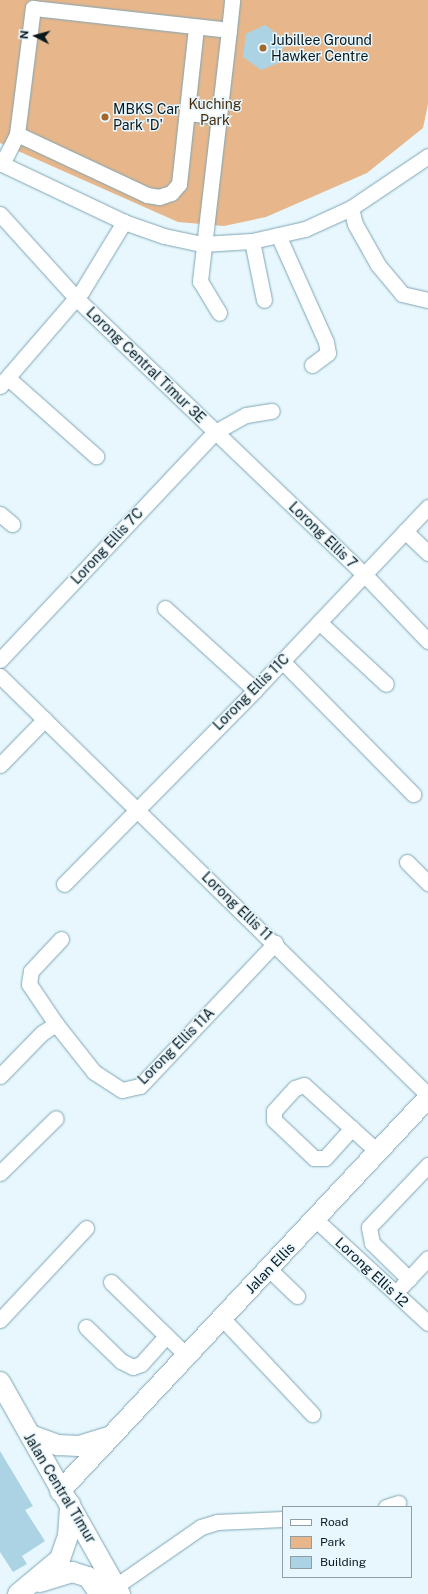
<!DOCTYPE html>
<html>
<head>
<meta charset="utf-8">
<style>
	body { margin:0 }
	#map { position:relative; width:428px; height:1594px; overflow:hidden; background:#e7f7fd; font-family:"Public Sans",sans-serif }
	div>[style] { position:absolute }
	.green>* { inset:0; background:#e7b78b }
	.building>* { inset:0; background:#acd3e3 }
	.roads { filter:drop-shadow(0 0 1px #7fa5b4) drop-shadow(0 0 1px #7fa5b4) }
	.minor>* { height:15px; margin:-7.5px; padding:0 7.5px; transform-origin:7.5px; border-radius:7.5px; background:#fff }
	.major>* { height:20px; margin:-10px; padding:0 10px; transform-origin:10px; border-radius:10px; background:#fff }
	.dots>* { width:11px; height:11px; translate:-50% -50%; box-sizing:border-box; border:2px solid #e7f7fd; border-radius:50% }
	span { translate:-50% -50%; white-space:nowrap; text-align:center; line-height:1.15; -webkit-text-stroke:3px #e7f7fd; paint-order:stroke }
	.poi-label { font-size:14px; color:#0a191e }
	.left { translate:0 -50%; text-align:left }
	.park-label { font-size:14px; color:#4a2c0d }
	.street-label { font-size:14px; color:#0a191e }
	.legend { position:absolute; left:282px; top:1506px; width:130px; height:72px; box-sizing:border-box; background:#e7f7fd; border:1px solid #8f9ea4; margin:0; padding:5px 7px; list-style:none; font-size:12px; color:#0a191e }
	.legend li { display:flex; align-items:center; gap:8px; height:20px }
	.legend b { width:20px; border:1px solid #8f9ea4 }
	.north { position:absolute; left:16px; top:16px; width:40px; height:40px; -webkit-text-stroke:3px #e7f7fd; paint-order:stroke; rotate:276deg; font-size:11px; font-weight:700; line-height:16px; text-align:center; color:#0a191e }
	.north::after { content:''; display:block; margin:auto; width:14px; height:18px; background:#0a191e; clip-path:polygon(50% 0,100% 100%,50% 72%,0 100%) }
</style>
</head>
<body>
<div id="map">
	<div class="green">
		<div style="clip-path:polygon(0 0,428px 0,428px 104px,423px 128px,367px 173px,266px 217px,224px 226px,178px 222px,0 143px)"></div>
	</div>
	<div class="building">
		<div style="clip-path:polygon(265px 25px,284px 39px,281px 62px,261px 70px,243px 57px,246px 34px)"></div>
		<div style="clip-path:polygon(0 1451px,33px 1506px,25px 1510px,45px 1541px,22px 1556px,27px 1564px,13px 1572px,0 1552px)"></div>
	</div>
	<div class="roads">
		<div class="minor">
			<div style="left:229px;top:30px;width:30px;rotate:-84deg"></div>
			<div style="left:187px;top:113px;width:31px;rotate:6deg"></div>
			<div style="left:17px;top:134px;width:144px;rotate:25.1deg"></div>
			<div style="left:147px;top:195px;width:12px;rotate:9deg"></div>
			<div style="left:159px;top:197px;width:13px;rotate:-18deg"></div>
			<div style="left:171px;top:193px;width:12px;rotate:-48deg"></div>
			<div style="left:179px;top:184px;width:158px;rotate:-83.8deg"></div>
			<div style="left:0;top:163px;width:137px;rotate:25.4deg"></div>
			<div style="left:124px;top:222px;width:42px;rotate:19.3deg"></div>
			<div style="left:164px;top:236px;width:39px;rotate:12deg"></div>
			<div style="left:202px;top:244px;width:50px;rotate:-3.4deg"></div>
			<div style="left:252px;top:241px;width:54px;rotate:-12.8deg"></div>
			<div style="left:305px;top:229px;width:51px;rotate:-24.5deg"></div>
			<div style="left:351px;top:208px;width:93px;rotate:-34deg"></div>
			<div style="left:2px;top:164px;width:34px;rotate:-63deg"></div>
			<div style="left:17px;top:134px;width:127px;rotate:-82.8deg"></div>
			<div style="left:33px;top:8px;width:197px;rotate:6.4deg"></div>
			<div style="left:229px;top:30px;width:253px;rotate:96.6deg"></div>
			<div style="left:200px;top:281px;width:37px;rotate:59deg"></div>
			<div style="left:351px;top:208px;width:16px;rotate:76deg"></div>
			<div style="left:355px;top:224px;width:47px;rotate:60.7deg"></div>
			<div style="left:378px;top:265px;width:38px;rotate:50deg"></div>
			<div style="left:402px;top:294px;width:27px;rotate:13deg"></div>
			<div style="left:0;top:214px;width:115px;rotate:47.8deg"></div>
			<div style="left:77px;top:299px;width:396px;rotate:43.8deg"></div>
			<div style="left:363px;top:573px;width:94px;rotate:46.3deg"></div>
			<div style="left:278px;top:235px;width:117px;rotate:65.8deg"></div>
			<div style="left:326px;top:342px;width:11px;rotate:80deg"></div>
			<div style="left:328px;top:353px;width:20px;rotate:143deg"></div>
			<div style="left:252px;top:241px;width:60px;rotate:78.5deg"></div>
			<div style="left:8px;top:378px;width:118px;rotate:41.6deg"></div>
			<div style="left:0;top:386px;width:125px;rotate:-49.2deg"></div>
			<div style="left:82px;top:291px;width:81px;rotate:-58.7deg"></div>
			<div style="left:0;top:514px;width:16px;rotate:40deg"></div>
			<div style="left:405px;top:531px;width:32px;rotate:44deg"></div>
			<div style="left:165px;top:608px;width:122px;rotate:42.3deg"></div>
			<div style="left:319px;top:622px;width:91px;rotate:42.8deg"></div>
			<div style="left:0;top:660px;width:313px;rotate:-46.7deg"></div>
			<div style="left:215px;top:432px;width:35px;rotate:-29deg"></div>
			<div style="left:246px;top:415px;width:26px;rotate:-9deg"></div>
			<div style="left:282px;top:661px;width:187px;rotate:45.4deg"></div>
			<div style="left:0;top:676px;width:599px;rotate:44.39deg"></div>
			<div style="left:0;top:765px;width:64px;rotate:-45.6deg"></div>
			<div style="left:407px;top:862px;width:30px;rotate:45deg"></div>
			<div style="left:64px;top:884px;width:272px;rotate:-45.4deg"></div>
			<div style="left:255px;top:690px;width:252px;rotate:-46.6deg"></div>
			<div style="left:61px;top:939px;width:44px;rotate:133.2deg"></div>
			<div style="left:31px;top:971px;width:13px;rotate:99deg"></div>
			<div style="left:29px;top:984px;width:48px;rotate:56deg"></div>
			<div style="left:56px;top:1024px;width:61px;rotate:51.6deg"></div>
			<div style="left:94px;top:1072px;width:33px;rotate:33deg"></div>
			<div style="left:122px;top:1090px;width:18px;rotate:-13deg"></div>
			<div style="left:140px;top:1086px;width:197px;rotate:-46.6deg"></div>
			<div style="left:0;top:1076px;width:60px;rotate:-45.7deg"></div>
			<div style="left:42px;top:1033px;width:17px;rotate:-33deg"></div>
			<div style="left:352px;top:1128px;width:40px;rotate:132deg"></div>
			<div style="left:325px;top:1158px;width:11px;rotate:180deg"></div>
			<div style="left:314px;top:1158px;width:55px;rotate:-136.5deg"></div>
			<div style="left:274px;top:1120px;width:9px;rotate:-90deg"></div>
			<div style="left:274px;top:1111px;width:31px;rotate:-48deg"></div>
			<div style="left:295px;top:1088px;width:9px;rotate:-18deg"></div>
			<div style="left:304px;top:1085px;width:101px;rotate:42.2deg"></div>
			<div style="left:0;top:1173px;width:78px;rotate:-44.5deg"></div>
			<div style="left:316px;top:1220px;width:152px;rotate:42.6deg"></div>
			<div style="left:269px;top:1269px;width:39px;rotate:44deg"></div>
			<div style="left:409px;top:1279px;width:52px;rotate:-135.8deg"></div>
			<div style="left:372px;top:1243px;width:16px;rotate:-101deg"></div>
			<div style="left:369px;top:1227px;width:86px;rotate:-46.4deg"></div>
			<div style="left:111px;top:1282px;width:105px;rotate:44.2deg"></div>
			<div style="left:402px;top:1286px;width:38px;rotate:-47deg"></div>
			<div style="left:222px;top:1318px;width:132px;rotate:46.8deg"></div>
			<div style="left:0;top:1320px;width:126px;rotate:-46.9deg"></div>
			<div style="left:86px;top:1327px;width:49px;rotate:44.2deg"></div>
			<div style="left:121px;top:1361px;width:13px;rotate:27deg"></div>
			<div style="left:133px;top:1367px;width:9px;rotate:-21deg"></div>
			<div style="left:141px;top:1364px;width:38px;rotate:-48deg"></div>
			<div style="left:386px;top:1507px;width:13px;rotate:-18deg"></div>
			<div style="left:116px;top:1586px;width:103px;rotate:-34.8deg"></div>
			<div style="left:201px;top:1527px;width:17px;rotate:-17deg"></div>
			<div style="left:217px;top:1522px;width:66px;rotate:-2.6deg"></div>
		</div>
		<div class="major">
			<div style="left:0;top:1382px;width:244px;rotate:60.5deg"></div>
			<div style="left:30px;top:1435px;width:30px;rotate:20deg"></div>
			<div style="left:58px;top:1445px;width:21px;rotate:3deg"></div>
			<div style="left:79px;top:1446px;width:34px;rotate:-17deg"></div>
			<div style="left:60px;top:1491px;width:538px;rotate:-46.88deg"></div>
			<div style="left:40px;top:1582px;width:34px;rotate:-17deg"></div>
			<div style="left:72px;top:1572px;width:17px;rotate:17deg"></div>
			<div style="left:88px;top:1577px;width:21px;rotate:55deg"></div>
			<div style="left:18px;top:1594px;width:55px;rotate:-39.8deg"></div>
			<div style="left:60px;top:1559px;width:24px;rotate:-71deg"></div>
			<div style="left:68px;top:1536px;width:32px;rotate:-86deg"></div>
		</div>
	</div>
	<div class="dots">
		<div style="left:263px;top:48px;background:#a26729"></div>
		<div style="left:105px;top:117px;background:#a26729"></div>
	</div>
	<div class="poi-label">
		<span class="left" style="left:271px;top:48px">Jubillee Ground<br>Hawker Centre</span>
		<span class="left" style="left:113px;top:117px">MBKS Car<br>Park 'D'</span>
	</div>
	<div class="park-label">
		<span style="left:215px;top:112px">Kuching<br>Park</span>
	</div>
	<div class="street-label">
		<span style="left:146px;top:365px;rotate:44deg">Lorong Central Timur 3E</span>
		<span style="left:323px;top:535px;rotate:44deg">Lorong Ellis 7</span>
		<span style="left:107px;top:546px;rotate:-47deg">Lorong Ellis 7C</span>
		<span style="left:251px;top:692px;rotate:-45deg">Lorong Ellis 11C</span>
		<span style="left:237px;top:906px;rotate:44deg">Lorong Ellis 11</span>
		<span style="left:176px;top:1046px;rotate:-45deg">Lorong Ellis 11A</span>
		<span style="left:270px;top:1268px;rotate:-46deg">Jalan Ellis</span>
		<span style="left:372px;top:1272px;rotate:43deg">Lorong Ellis 12</span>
		<span style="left:60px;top:1488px;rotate:59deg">Jalan Central Timur</span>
	</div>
	<ul class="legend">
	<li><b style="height:5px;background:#fff"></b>Road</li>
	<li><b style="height:11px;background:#e7b78b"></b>Park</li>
	<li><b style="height:11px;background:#acd3e3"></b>Building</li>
	</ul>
	<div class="north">N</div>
</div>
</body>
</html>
